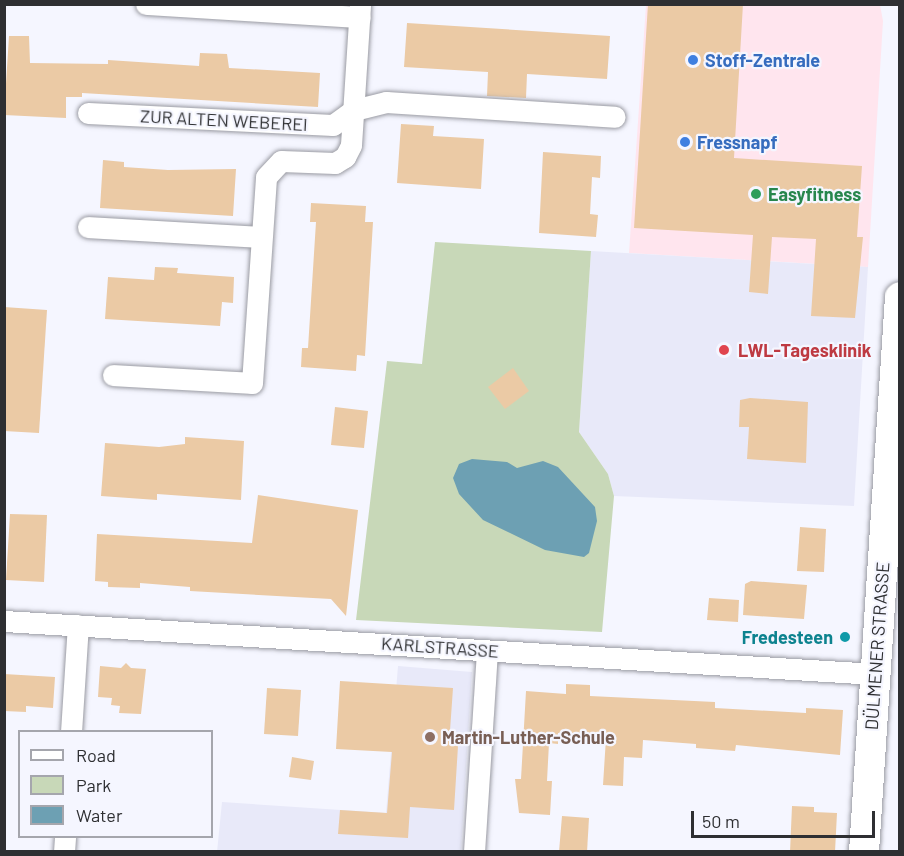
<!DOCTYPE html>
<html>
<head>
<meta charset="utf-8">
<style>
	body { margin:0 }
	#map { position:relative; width:904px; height:856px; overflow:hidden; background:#f5f6ff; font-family:Barlow,sans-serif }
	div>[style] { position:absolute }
	.commercial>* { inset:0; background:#ffe5ee }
	.built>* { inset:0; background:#e8e9f9 }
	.green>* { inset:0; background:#c8d8b8 }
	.water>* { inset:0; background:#6da0b3 }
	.building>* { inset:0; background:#ebcaa5 }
	.roads { filter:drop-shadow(0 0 2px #9a9ba3) drop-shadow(0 0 2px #9a9ba3) }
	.street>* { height:21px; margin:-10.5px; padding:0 10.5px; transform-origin:10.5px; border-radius:10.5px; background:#fff }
	.secondary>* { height:30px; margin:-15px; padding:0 15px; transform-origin:15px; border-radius:15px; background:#fff }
	.dots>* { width:16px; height:16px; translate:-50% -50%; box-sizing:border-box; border:3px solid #f5f6ff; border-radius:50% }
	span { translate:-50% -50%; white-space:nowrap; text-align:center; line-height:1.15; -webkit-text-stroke:4.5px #f5f6ff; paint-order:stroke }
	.shop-label { font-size:18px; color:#366cbe; font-weight:700 }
	.left { translate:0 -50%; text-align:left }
	.street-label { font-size:18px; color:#2e2f32 }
	.leisure-label { font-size:18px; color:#27864d; font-weight:700 }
	.health-label { font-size:18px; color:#be3a42; font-weight:700 }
	.culture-label { font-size:18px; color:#0d838f; font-weight:700 }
	.right { translate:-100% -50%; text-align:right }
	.education-label { font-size:18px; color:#785e54; font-weight:700 }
	.frame { position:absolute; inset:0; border:6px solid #2e2f32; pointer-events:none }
	.legend { position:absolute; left:18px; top:730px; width:195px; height:108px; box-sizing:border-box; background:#f5f6ff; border:2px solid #a5a6ad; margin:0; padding:8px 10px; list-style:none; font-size:18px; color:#2e2f32 }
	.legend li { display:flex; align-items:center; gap:12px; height:30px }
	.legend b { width:30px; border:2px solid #a5a6ad }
	.scale { position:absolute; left:691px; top:811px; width:184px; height:27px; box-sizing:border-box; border:3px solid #2e2f32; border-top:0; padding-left:8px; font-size:18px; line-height:21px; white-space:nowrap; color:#2e2f32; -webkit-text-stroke:4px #f5f6ff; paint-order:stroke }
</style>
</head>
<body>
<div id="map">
	<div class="commercial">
		<div style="clip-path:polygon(646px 5px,880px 5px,883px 21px,868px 267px,629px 253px)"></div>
	</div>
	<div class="built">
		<div style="clip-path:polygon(591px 251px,868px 267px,854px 506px,614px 496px,608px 474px,579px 432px)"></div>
		<div style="clip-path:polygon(398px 666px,472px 672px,461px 851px,217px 852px,222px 802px,386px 813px)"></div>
	</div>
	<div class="green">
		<div style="clip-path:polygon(435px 242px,591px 251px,579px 432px,608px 474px,614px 496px,602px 632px,356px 620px,387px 361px,422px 364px)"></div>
	</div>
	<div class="water">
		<div style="clip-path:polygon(472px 459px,507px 462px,517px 468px,543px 461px,558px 467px,595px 507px,597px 521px,589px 553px,584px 557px,545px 550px,483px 520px,459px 494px,453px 478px,459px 464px)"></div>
	</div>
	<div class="building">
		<div style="clip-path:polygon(648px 4px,743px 4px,734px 158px,862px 166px,857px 237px,863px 237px,855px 318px,811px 316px,816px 239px,772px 237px,768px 294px,749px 292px,753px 235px,634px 228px)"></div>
		<div style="clip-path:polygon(407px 23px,610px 36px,607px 79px,527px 74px,526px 98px,487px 96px,488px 72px,404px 67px)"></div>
		<div style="clip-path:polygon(9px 36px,29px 36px,30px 63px,108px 64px,108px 60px,199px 66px,200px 53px,227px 54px,229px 68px,320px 73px,318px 107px,82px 93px,82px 97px,66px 97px,66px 118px,4px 115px)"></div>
		<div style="clip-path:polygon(401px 124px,434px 126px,433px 136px,484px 139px,481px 189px,397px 183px)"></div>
		<div style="clip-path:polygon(543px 152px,601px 156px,600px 178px,592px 177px,590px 214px,598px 215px,596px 237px,539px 233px)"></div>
		<div style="clip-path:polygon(103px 160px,124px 162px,124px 167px,168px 170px,236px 169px,233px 216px,100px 208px)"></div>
		<div style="clip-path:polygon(311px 203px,366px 206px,365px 222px,373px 222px,365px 356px,357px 355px,356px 371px,301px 367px,302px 348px,308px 348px,316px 222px,310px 222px)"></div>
		<div style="clip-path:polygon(155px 267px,178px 268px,177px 273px,234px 277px,233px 303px,222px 302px,220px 326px,105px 319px,108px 277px,154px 280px)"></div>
		<div style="clip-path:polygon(4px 307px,47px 310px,39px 433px,4px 431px)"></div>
		<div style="clip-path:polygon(513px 368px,529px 391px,505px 409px,488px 387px)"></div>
		<div style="clip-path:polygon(750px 398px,808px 402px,806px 463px,747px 459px,749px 427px,739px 427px,740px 400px)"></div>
		<div style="clip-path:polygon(335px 407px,368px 411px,364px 448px,331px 445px)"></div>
		<div style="clip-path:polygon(185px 437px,244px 441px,241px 500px,157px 494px,157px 500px,101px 496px,105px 443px,159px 447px,185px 444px)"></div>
		<div style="clip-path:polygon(258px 495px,358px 510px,346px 616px,331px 599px,190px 591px,190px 587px,140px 583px,140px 588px,108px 587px,108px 582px,95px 581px,97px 534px,252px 543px)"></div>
		<div style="clip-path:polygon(10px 514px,47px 515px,44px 582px,6px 580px)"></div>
		<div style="clip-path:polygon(800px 527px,826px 529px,824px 572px,797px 571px)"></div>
		<div style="clip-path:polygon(751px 581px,807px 585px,804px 619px,743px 615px,745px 584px)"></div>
		<div style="clip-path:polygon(709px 598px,739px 600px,738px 622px,707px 620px)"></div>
		<div style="clip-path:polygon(126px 663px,131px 668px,146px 669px,141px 714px,119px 713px,120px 706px,111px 705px,112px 698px,98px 697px,100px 666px,121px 668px)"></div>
		<div style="clip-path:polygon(4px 674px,55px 677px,53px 708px,26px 706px,26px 712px,4px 711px)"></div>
		<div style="clip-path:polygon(340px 681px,453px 688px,449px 745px,458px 746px,454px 810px,410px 807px,408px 838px,338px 834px,340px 810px,387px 813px,392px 752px,336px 749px)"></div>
		<div style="clip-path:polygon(566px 684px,590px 685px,590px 696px,715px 702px,715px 708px,806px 713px,806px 708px,843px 710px,840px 755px,736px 745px,735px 751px,696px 748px,696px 744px,643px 740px,642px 758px,624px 757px,623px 786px,603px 785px,606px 738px,558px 733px,558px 744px,549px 743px,547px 781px,552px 781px,550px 815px,519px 813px,515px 779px,521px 779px,526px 691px,566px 694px)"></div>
		<div style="clip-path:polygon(267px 688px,301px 690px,298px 736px,264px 734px)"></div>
		<div style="clip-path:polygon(292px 757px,314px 761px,311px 780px,289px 777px)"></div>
		<div style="clip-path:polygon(792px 806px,814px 807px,814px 812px,837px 813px,835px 852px,790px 852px)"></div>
		<div style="clip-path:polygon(562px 816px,589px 818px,587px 852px,559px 852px)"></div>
	</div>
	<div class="roads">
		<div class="street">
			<div style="left:146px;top:4px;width:214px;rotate:3.5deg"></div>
			<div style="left:88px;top:113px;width:245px;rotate:2.8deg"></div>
			<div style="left:333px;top:125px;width:26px;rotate:-36deg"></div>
			<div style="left:354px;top:110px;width:33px;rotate:-14deg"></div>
			<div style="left:386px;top:102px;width:229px;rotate:3.7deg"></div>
			<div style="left:88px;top:227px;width:172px;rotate:3.3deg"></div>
			<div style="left:113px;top:375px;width:139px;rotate:3.3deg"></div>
			<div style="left:252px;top:383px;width:206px;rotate:-86.1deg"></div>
			<div style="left:266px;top:177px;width:22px;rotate:-47deg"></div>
			<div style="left:281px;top:161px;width:54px;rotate:2.1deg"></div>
			<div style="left:335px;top:163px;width:12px;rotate:-31deg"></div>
			<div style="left:345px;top:157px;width:13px;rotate:-63deg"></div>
			<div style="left:351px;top:145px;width:141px;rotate:-86.3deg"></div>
			<div style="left:4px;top:621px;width:874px;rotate:3.48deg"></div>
			<div style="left:71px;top:732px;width:107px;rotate:-86.3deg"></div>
			<div style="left:64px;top:852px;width:16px;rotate:-86deg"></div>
			<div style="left:474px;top:852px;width:201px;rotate:-86.3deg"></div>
		</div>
		<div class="secondary">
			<div style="left:864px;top:852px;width:556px;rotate:-86.29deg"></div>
		</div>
	</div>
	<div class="dots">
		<div style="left:693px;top:60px;background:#3f7fe0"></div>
		<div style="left:685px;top:142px;background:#3f7fe0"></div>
		<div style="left:756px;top:194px;background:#2e9e5b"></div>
		<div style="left:724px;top:350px;background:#e0444e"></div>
		<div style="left:845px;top:637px;background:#0f9aa8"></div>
		<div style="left:430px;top:737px;background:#8d6e63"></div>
	</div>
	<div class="shop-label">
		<span class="left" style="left:705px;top:60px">Stoff-Zentrale</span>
		<span class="left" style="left:697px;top:142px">Fressnapf</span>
	</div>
	<div class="street-label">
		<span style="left:224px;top:120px;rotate:3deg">ZUR ALTEN WEBEREI</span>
		<span style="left:877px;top:646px;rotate:-86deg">DÜLMENER STRASSE</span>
		<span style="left:440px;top:647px;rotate:4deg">KARLSTRASSE</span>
	</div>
	<div class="leisure-label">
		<span class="left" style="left:768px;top:194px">Easyfitness</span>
	</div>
	<div class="health-label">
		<span class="left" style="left:738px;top:350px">LWL-Tagesklinik</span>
	</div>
	<div class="culture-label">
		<span class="right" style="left:833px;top:637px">Fredesteen</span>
	</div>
	<div class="education-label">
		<span class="left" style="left:442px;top:737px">Martin-Luther-Schule</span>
	</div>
	<div class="frame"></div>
	<ul class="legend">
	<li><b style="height:8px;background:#fff"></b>Road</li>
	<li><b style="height:16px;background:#c8d8b8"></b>Park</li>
	<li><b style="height:16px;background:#6da0b3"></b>Water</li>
	</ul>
	<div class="scale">50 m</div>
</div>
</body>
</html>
